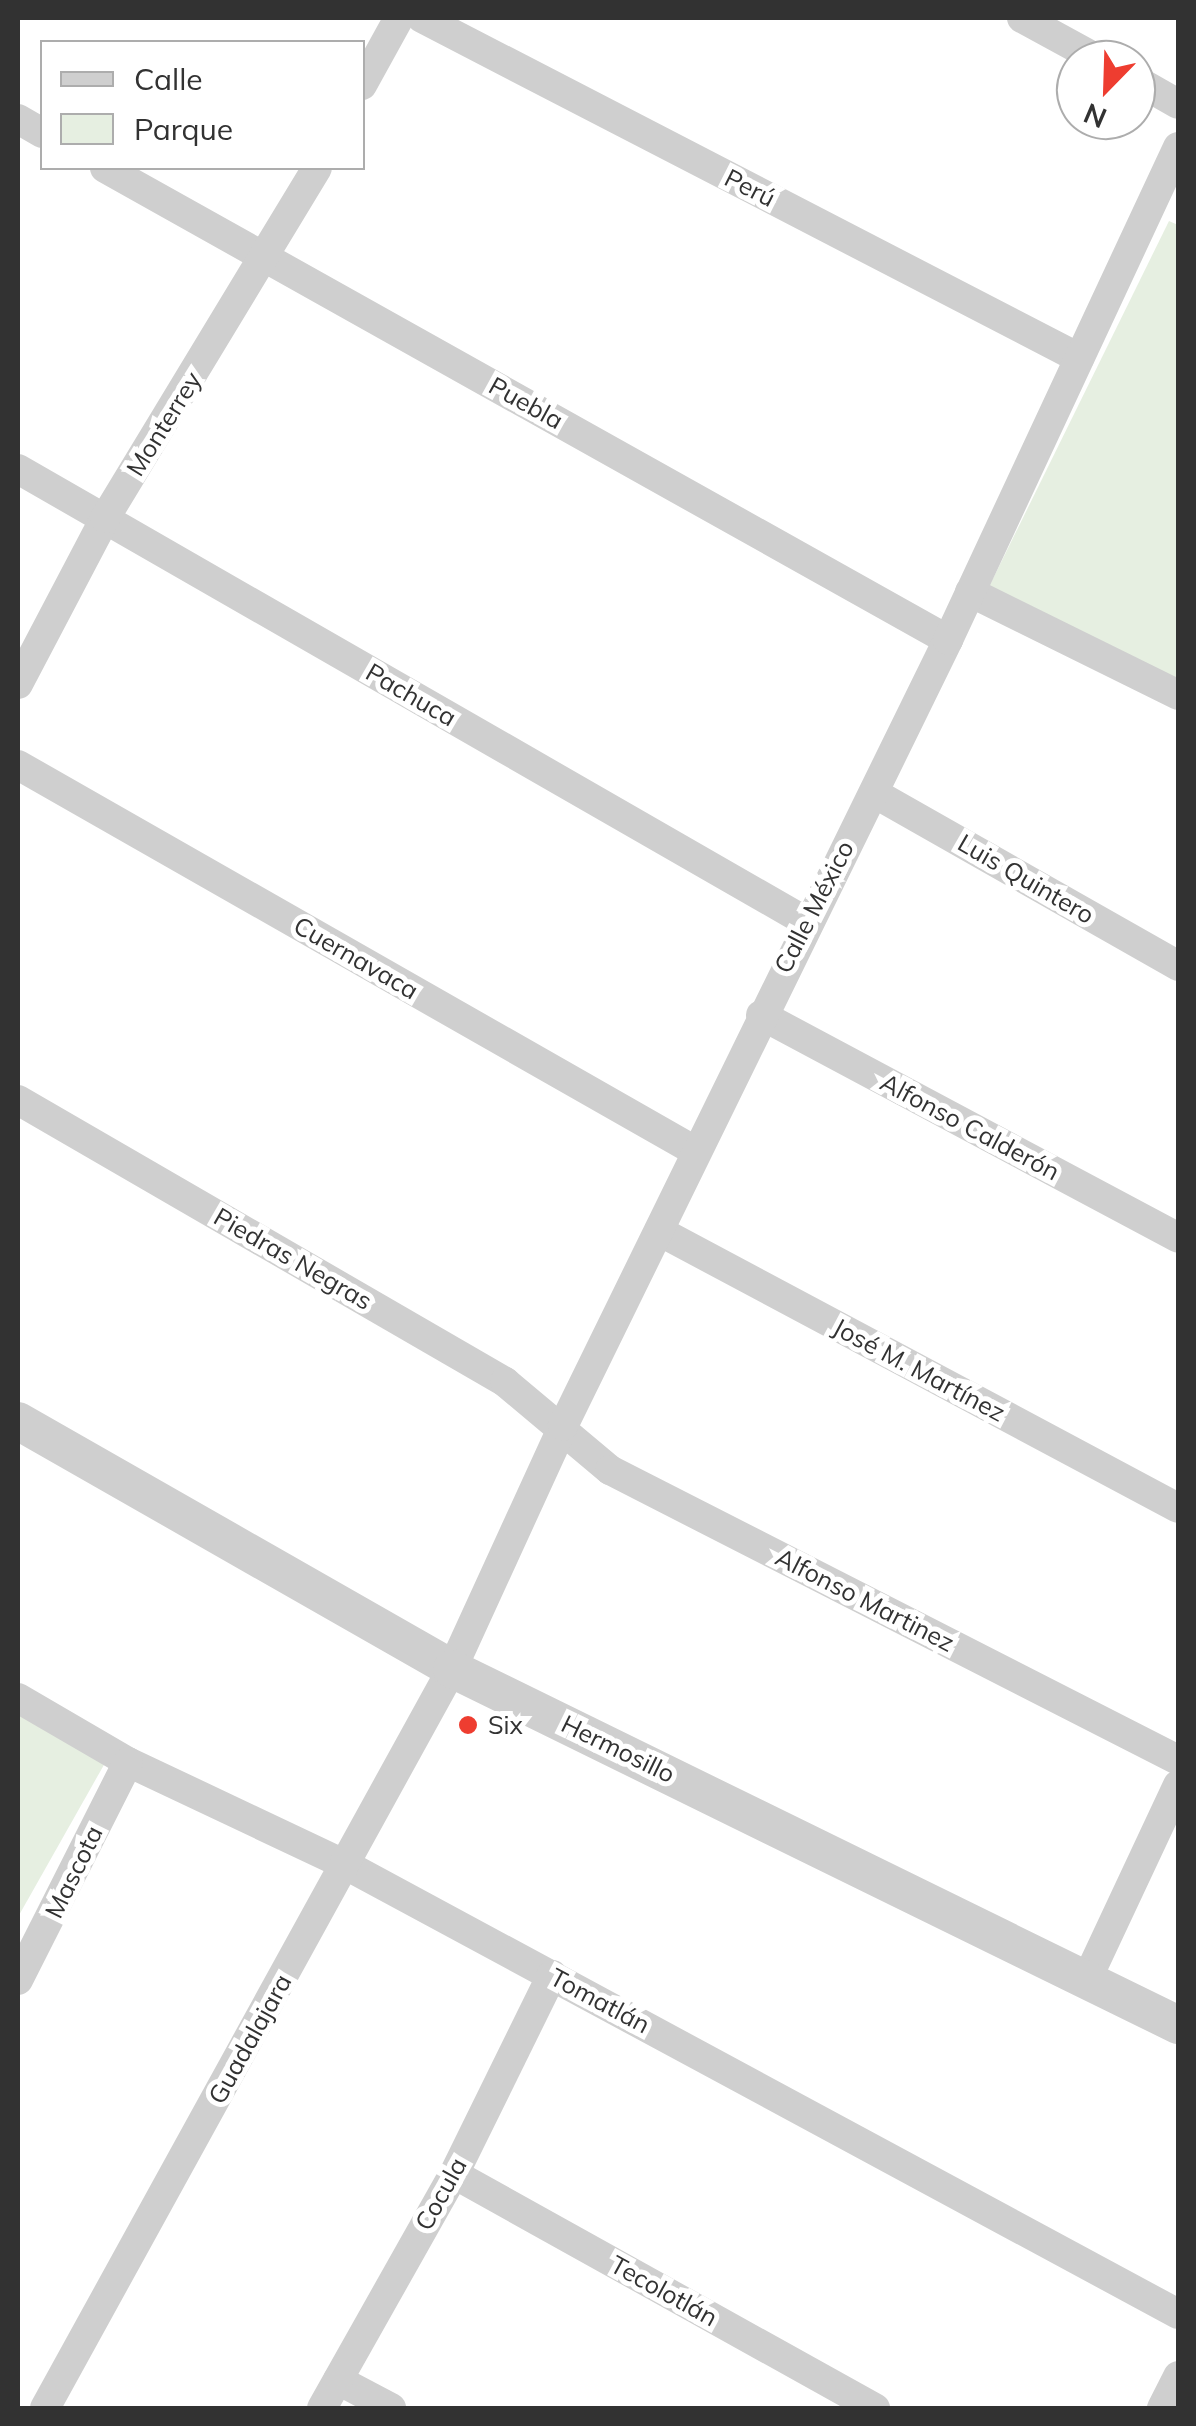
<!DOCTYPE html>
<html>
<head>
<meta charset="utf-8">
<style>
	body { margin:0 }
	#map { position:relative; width:1196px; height:2426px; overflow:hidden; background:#fff; font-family:Mulish,sans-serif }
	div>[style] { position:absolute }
	.green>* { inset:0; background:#e6efe1 }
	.minor>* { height:30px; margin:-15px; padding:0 15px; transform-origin:15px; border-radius:15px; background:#cfcfcf }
	.tertiary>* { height:38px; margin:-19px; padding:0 19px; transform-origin:19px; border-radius:19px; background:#cfcfcf }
	.dots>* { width:28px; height:28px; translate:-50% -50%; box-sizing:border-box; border:5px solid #fff; border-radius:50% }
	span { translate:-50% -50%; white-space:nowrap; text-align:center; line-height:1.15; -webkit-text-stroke:10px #fff; paint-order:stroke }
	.street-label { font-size:25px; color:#323232 }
	.poi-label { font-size:25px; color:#323232 }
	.left { translate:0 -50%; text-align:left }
	.frame { position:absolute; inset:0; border:20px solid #323232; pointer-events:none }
	.legend { position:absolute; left:40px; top:40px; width:325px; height:130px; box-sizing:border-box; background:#fff; border:2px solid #adadad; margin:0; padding:12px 18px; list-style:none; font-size:30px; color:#323232 }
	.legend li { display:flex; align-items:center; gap:20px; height:50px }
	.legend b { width:50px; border:2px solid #adadad }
	.north { position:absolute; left:1056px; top:40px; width:100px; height:100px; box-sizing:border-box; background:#fff; border:2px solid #adadad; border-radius:50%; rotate:203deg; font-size:28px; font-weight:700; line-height:40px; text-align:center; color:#323232 }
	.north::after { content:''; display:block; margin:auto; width:35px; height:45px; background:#ee3d30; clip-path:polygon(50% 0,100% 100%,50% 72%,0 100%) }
</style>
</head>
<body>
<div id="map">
	<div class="green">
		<div style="clip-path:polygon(1169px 221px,1178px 225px,1178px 684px,983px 599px)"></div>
		<div style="clip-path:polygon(18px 1712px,105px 1763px,18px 1917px)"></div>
	</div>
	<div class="minor">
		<div style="left:422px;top:18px;width:740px;rotate:27.36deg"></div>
		<div style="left:1022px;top:18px;width:88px;rotate:28.6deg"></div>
		<div style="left:1136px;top:80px;width:48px;rotate:29.7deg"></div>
		<div style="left:362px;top:85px;width:77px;rotate:-61.1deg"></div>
		<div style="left:18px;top:119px;width:28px;rotate:30deg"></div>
		<div style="left:105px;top:168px;width:966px;rotate:29.24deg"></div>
		<div style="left:18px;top:469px;width:908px;rotate:29.87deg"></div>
		<div style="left:970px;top:592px;width:232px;rotate:26.3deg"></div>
		<div style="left:18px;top:684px;width:187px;rotate:-62.3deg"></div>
		<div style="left:105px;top:518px;width:409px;rotate:-58.8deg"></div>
		<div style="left:18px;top:765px;width:779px;rotate:29.69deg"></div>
		<div style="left:874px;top:793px;width:350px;rotate:29.6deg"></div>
		<div style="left:761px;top:1015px;width:473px;rotate:28.1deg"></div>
		<div style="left:18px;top:1100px;width:563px;rotate:30.07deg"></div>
		<div style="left:505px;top:1382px;width:137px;rotate:40deg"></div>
		<div style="left:610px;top:1470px;width:638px;rotate:27.05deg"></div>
		<div style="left:659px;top:1231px;width:588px;rotate:28.09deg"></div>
		<div style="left:18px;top:1698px;width:127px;rotate:30.2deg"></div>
		<div style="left:128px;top:1762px;width:241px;rotate:25.3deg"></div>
		<div style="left:346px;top:1865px;width:945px;rotate:28.35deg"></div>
		<div style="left:1088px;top:1977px;width:212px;rotate:-64.9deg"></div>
		<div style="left:18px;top:1980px;width:244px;rotate:-63.2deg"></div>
		<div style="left:454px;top:2174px;width:482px;rotate:29.1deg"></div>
		<div style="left:338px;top:2380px;width:60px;rotate:27.8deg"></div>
		<div style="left:45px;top:2408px;width:844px;rotate:-61.16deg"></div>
		<div style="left:452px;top:1669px;width:267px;rotate:-65.4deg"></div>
		<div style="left:563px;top:1426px;width:875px;rotate:-63.9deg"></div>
		<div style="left:948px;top:640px;width:544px;rotate:-64.99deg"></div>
		<div style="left:322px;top:2408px;width:269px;rotate:-60.6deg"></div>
		<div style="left:454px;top:2174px;width:222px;rotate:-63.8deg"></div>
		<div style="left:1162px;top:2408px;width:36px;rotate:-63deg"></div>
	</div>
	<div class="tertiary">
		<div style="left:18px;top:1421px;width:500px;rotate:29.7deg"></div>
		<div style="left:452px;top:1669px;width:809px;rotate:26.12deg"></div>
	</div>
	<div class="dots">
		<div style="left:468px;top:1725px;background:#ee3d30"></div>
	</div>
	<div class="street-label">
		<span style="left:750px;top:188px;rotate:27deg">Perú</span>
		<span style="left:526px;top:403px;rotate:29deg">Puebla</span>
		<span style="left:164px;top:424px;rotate:-58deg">Monterrey</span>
		<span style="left:411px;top:695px;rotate:30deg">Pachuca</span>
		<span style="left:1026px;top:879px;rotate:30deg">Luis Quintero</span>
		<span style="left:814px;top:907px;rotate:-63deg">Calle México</span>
		<span style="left:356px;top:958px;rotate:30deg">Cuernavaca</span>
		<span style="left:970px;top:1127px;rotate:28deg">Alfonso Calderón</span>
		<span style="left:293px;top:1259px;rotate:30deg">Piedras Negras</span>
		<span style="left:919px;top:1370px;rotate:28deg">José M. Martínez</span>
		<span style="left:865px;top:1600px;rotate:27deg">Alfonso Martinez</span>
		<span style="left:618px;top:1749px;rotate:26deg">Hermosillo</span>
		<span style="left:74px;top:1872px;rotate:-64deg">Mascota</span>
		<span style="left:600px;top:2001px;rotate:28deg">Tomatlán</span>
		<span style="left:250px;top:2039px;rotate:-61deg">Guadalajara</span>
		<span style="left:441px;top:2194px;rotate:-61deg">Cocula</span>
		<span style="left:664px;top:2291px;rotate:29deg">Tecolotlán</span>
	</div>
	<div class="poi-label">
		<span class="left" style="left:488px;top:1725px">Six</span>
	</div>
	<div class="frame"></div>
	<ul class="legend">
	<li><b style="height:12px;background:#cfcfcf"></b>Calle</li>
	<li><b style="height:28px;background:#e6efe1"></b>Parque</li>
	</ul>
	<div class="north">N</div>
</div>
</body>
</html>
